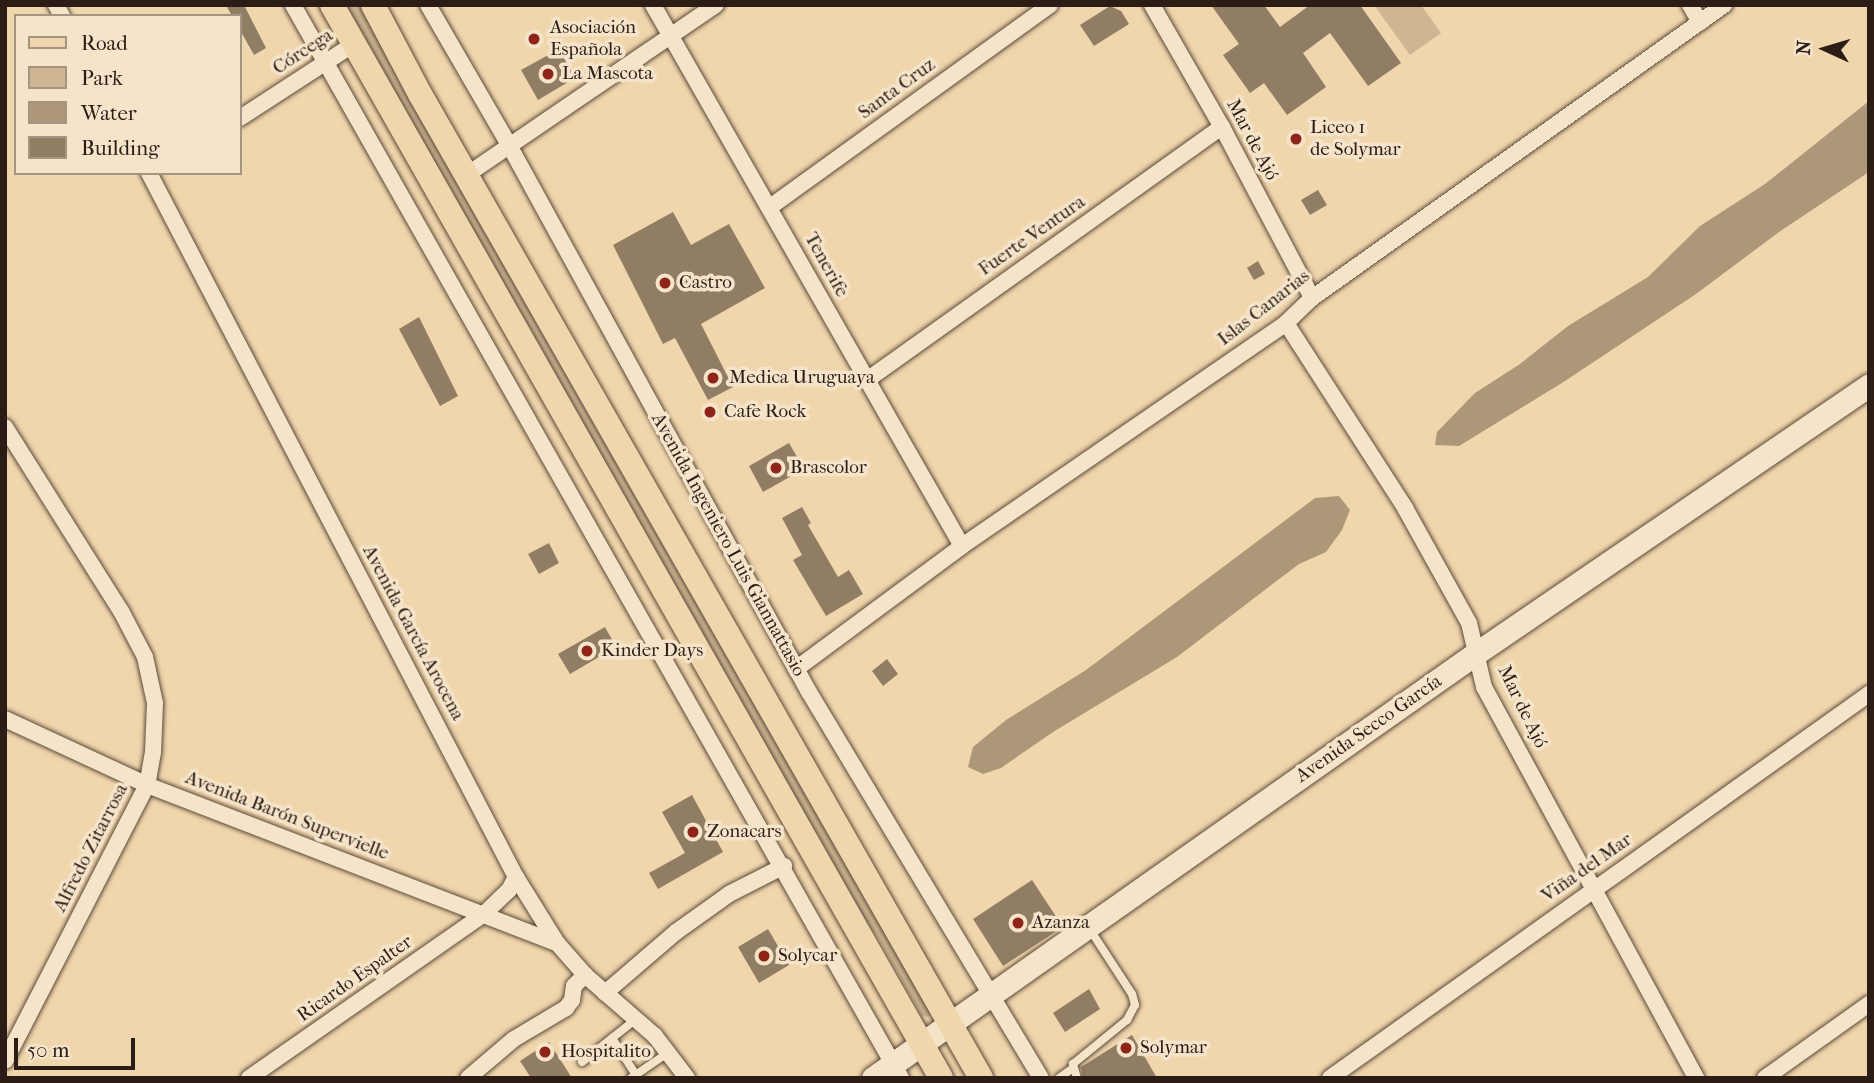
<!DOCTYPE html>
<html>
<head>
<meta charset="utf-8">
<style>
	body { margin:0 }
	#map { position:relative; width:1874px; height:1083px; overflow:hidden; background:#f0d6ac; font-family:"IM FELL French Canon",serif }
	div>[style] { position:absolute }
	.green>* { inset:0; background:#cfb692 }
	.water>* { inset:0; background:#ad9779 }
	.building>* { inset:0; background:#917d64 }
	.roads { filter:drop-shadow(0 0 2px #5c4a3b) drop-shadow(0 0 2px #5c4a3b) }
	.lane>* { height:8px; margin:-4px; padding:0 4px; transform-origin:4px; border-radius:4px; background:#f5e4c9 }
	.street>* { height:16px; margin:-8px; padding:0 8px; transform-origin:8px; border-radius:8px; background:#f5e4c9 }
	.secondary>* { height:23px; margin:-11.5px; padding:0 11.5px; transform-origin:11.5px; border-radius:11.5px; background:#f5e4c9 }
	.primary>* { height:24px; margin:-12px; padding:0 12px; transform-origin:12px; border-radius:12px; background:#f0d6ac }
	.dots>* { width:19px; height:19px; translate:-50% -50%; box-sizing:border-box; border:4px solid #f5e4c9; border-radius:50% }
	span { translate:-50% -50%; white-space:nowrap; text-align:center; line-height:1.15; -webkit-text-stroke:7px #f5e4c9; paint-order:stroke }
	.poi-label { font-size:19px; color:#2b1c15 }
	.left { translate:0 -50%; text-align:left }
	.street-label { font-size:19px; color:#2b1c15 }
	.frame { position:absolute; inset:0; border:7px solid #2b1c15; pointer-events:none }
	.legend { position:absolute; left:14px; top:14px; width:228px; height:161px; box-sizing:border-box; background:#f5e4c9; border:2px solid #a49481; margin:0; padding:9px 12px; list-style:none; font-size:21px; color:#2b1c15 }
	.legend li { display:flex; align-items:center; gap:14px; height:35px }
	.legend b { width:35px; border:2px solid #a49481 }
	.north { position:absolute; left:1790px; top:14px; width:70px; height:70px; -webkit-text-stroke:5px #f5e4c9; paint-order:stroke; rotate:274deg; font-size:19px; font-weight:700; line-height:28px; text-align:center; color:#2b1c15 }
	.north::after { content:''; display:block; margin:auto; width:24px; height:32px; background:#2b1c15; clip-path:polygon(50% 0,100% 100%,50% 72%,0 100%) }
	.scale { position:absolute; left:14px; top:1038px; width:121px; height:32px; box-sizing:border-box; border:4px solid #2b1c15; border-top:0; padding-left:9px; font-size:21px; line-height:24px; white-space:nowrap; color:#2b1c15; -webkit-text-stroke:5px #f5e4c9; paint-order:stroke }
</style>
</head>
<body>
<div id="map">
	<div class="green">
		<div style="clip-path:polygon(343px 5px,360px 5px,930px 1013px,929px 1017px,922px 1016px,877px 936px,853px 908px)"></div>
		<div style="clip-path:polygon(1374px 5px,1421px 5px,1441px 33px,1410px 55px)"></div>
	</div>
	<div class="water">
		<div style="clip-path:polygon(1869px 101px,1869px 172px,1779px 232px,1696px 294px,1565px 381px,1459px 446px,1435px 445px,1437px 432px,1475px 393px,1520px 364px,1568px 326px,1648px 277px,1700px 226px,1765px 184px)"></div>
		<div style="clip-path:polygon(1339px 496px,1350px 510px,1342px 530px,1326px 552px,1299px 564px,1177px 657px,1053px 732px,1001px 768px,983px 774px,968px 767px,973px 747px,1006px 720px,1086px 670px,1315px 498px)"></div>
	</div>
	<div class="building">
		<div style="clip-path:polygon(226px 5px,244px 5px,266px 48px,254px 55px,240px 30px,240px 16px,232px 16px)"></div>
		<div style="clip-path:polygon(1211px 5px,1264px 5px,1280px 27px,1310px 5px,1360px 5px,1401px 63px,1368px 86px,1330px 33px,1303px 53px,1326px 87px,1287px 115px,1264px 83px,1250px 93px,1223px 55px,1239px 44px)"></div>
		<div style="clip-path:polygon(1110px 6px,1121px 11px,1129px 24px,1094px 46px,1080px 25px)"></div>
		<div style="clip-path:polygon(559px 49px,575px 78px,538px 100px,521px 70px)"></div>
		<div style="clip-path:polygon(1318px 190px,1327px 205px,1310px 215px,1301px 200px)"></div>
		<div style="clip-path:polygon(673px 212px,691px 245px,729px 224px,765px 288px,701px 324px,733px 387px,708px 400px,675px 338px,663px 344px,613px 245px)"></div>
		<div style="clip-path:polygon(1258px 261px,1265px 274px,1254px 280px,1247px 268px)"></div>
		<div style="clip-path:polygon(419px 317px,458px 396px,440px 406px,399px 329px)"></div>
		<div style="clip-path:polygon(789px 443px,804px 469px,763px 492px,749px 466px)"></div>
		<div style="clip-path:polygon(802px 507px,811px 523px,808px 525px,838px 577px,849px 570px,863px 594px,826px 616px,793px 560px,802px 555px,782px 518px)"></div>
		<div style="clip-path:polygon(549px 543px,559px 563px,539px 574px,528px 554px)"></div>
		<div style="clip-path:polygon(605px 627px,616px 647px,570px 674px,558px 654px)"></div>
		<div style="clip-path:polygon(887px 659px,898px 674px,883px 686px,872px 671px)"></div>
		<div style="clip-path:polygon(692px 795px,723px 852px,658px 889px,649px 873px,685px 853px,662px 812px)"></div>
		<div style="clip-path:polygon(1032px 880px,1063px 927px,1003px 966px,973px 919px)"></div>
		<div style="clip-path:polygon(768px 929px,789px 965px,759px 983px,738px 947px)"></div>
		<div style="clip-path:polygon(1089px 989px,1100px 1009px,1065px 1032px,1053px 1013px)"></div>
		<div style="clip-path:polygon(1132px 1035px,1157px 1078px,1083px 1078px,1081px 1067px)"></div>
		<div style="clip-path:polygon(549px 1042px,572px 1078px,531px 1078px,520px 1061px)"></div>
	</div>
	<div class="roads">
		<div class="lane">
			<div style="left:612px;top:1038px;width:48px;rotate:57deg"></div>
			<div style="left:582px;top:1062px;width:69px;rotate:-38.5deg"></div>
			<div style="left:631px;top:1078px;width:46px;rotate:-34.4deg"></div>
			<div style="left:1059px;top:1078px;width:16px;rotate:-35deg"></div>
			<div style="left:1077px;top:1078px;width:15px;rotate:-106deg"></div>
			<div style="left:1073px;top:1064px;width:70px;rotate:-39.2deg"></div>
			<div style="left:1127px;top:1020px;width:17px;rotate:-62deg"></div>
			<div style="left:1135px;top:1005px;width:11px;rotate:-105deg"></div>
			<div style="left:1132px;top:994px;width:79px;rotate:-123.1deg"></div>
		</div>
		<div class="street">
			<div style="left:56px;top:5px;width:13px;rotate:61deg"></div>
			<div style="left:293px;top:5px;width:1233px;rotate:60.46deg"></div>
			<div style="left:428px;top:5px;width:162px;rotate:59.9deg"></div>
			<div style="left:509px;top:145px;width:624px;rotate:61.26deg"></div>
			<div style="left:809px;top:692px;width:450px;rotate:59deg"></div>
			<div style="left:653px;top:5px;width:623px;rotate:60.27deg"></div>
			<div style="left:1152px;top:5px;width:141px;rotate:60.2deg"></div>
			<div style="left:1222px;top:127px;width:193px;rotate:62.2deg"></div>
			<div style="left:1690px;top:5px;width:20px;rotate:60deg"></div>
			<div style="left:240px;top:118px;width:136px;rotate:-33deg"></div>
			<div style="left:149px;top:173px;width:794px;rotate:62.47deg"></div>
			<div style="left:516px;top:877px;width:78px;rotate:58.2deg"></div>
			<div style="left:557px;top:943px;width:43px;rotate:48.8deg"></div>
			<div style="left:585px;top:975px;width:93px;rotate:41.1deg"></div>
			<div style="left:655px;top:1036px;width:53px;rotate:52.7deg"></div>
			<div style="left:468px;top:174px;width:300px;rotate:-34.3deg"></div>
			<div style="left:770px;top:207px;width:345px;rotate:-35.8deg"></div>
			<div style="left:1286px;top:323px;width:220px;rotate:57.2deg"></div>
			<div style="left:1405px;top:508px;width:132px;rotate:60.9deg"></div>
			<div style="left:1469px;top:623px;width:66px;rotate:76.8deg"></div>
			<div style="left:1484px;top:687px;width:445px;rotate:61.5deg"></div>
			<div style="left:867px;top:380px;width:436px;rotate:-35.5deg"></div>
			<div style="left:5px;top:427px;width:218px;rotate:57.8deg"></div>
			<div style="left:121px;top:611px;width:52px;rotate:62.4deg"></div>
			<div style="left:145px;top:657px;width:47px;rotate:77.7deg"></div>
			<div style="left:155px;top:703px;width:49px;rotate:92.3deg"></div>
			<div style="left:153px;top:752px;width:34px;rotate:100deg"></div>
			<div style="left:147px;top:785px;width:310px;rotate:117.2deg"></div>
			<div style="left:796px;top:669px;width:207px;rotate:-36.5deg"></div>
			<div style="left:962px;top:546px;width:393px;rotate:-34.5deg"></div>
			<div style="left:1286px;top:323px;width:36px;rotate:-44deg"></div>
			<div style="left:1312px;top:298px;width:506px;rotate:-35.42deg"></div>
			<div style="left:5px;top:719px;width:157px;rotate:24.9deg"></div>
			<div style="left:147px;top:785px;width:439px;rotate:21.1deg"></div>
			<div style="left:605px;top:993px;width:94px;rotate:-40.7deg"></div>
			<div style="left:676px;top:932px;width:65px;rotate:-35.6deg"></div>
			<div style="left:729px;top:894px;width:62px;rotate:-27deg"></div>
			<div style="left:249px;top:1078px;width:287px;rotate:-34.9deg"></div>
			<div style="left:484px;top:914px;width:35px;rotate:-44deg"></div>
			<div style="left:509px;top:890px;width:15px;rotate:-62deg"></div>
			<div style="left:468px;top:1078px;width:60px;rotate:-40.3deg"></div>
			<div style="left:514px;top:1039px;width:61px;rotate:-30.8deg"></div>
			<div style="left:566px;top:1008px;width:10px;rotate:-53deg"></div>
			<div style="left:572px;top:1000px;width:14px;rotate:-82deg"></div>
			<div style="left:574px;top:986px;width:16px;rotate:-45deg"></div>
			<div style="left:1330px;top:1078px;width:662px;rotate:-35.47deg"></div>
			<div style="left:1765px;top:1078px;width:128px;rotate:-35.4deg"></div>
		</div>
		<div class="secondary">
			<div style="left:873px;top:1078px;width:736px;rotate:-35.16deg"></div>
			<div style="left:1475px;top:654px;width:477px;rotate:-34.3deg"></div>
		</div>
		<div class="primary">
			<div style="left:332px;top:5px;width:1234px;rotate:60.42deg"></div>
			<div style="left:373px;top:5px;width:101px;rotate:62.2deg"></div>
			<div style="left:420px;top:94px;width:1133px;rotate:60.31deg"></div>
		</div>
	</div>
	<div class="dots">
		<div style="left:534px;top:39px;background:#8f2418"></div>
		<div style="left:548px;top:74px;background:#8f2418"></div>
		<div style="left:1296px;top:139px;background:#8f2418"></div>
		<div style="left:665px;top:283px;background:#8f2418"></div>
		<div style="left:713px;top:378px;background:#8f2418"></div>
		<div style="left:710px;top:412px;background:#8f2418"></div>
		<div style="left:776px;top:468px;background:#8f2418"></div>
		<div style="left:587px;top:651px;background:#8f2418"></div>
		<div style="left:693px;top:832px;background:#8f2418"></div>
		<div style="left:1018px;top:923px;background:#8f2418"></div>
		<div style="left:764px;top:956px;background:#8f2418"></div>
		<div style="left:1126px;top:1048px;background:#8f2418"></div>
		<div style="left:545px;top:1052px;background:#8f2418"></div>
	</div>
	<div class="poi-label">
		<span class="left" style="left:550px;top:39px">Asociación<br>Española</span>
		<span class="left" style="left:562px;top:74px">La Mascota</span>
		<span class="left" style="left:1310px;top:139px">Liceo 1<br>de Solymar</span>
		<span class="left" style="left:679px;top:283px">Castro</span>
		<span class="left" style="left:729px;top:378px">Medica Uruguaya</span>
		<span class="left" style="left:724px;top:412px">Cafe Rock</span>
		<span class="left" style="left:790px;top:468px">Brascolor</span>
		<span class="left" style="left:601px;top:651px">Kinder Days</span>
		<span class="left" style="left:707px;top:832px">Zonacars</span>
		<span class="left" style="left:1032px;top:923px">Azanza</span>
		<span class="left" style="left:778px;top:956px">Solycar</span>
		<span class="left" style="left:1140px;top:1048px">Solymar</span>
		<span class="left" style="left:561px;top:1052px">Hospitalito</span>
	</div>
	<div class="street-label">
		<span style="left:303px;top:52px;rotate:-33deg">Córcega</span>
		<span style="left:897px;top:89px;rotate:-36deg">Santa Cruz</span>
		<span style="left:1252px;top:140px;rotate:62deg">Mar de Ajó</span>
		<span style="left:1032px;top:236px;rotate:-35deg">Fuerte Ventura</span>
		<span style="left:826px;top:265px;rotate:61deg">Tenerife</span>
		<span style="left:1264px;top:308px;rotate:-38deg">Islas Canarias</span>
		<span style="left:728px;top:545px;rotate:61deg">Avenida Ingeniero Luis Giannattasio</span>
		<span style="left:413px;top:633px;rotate:62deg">Avenida García Arocena</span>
		<span style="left:1522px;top:707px;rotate:64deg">Mar de Ajó</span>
		<span style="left:1369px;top:729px;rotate:-35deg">Avenida Secco García</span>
		<span style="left:287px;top:816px;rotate:21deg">Avenida Barón Supervielle</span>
		<span style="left:91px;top:848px;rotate:-63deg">Alfredo Zitarrosa</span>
		<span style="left:1587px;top:868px;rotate:-35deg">Viña del Mar</span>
		<span style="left:355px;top:979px;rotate:-35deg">Ricardo Espalter</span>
	</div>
	<div class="frame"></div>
	<ul class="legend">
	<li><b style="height:9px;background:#f0d6ac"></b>Road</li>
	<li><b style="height:19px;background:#cfb692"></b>Park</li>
	<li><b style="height:19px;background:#ad9779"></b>Water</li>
	<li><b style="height:19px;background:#917d64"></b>Building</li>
	</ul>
	<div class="north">N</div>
	<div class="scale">50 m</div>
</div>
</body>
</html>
